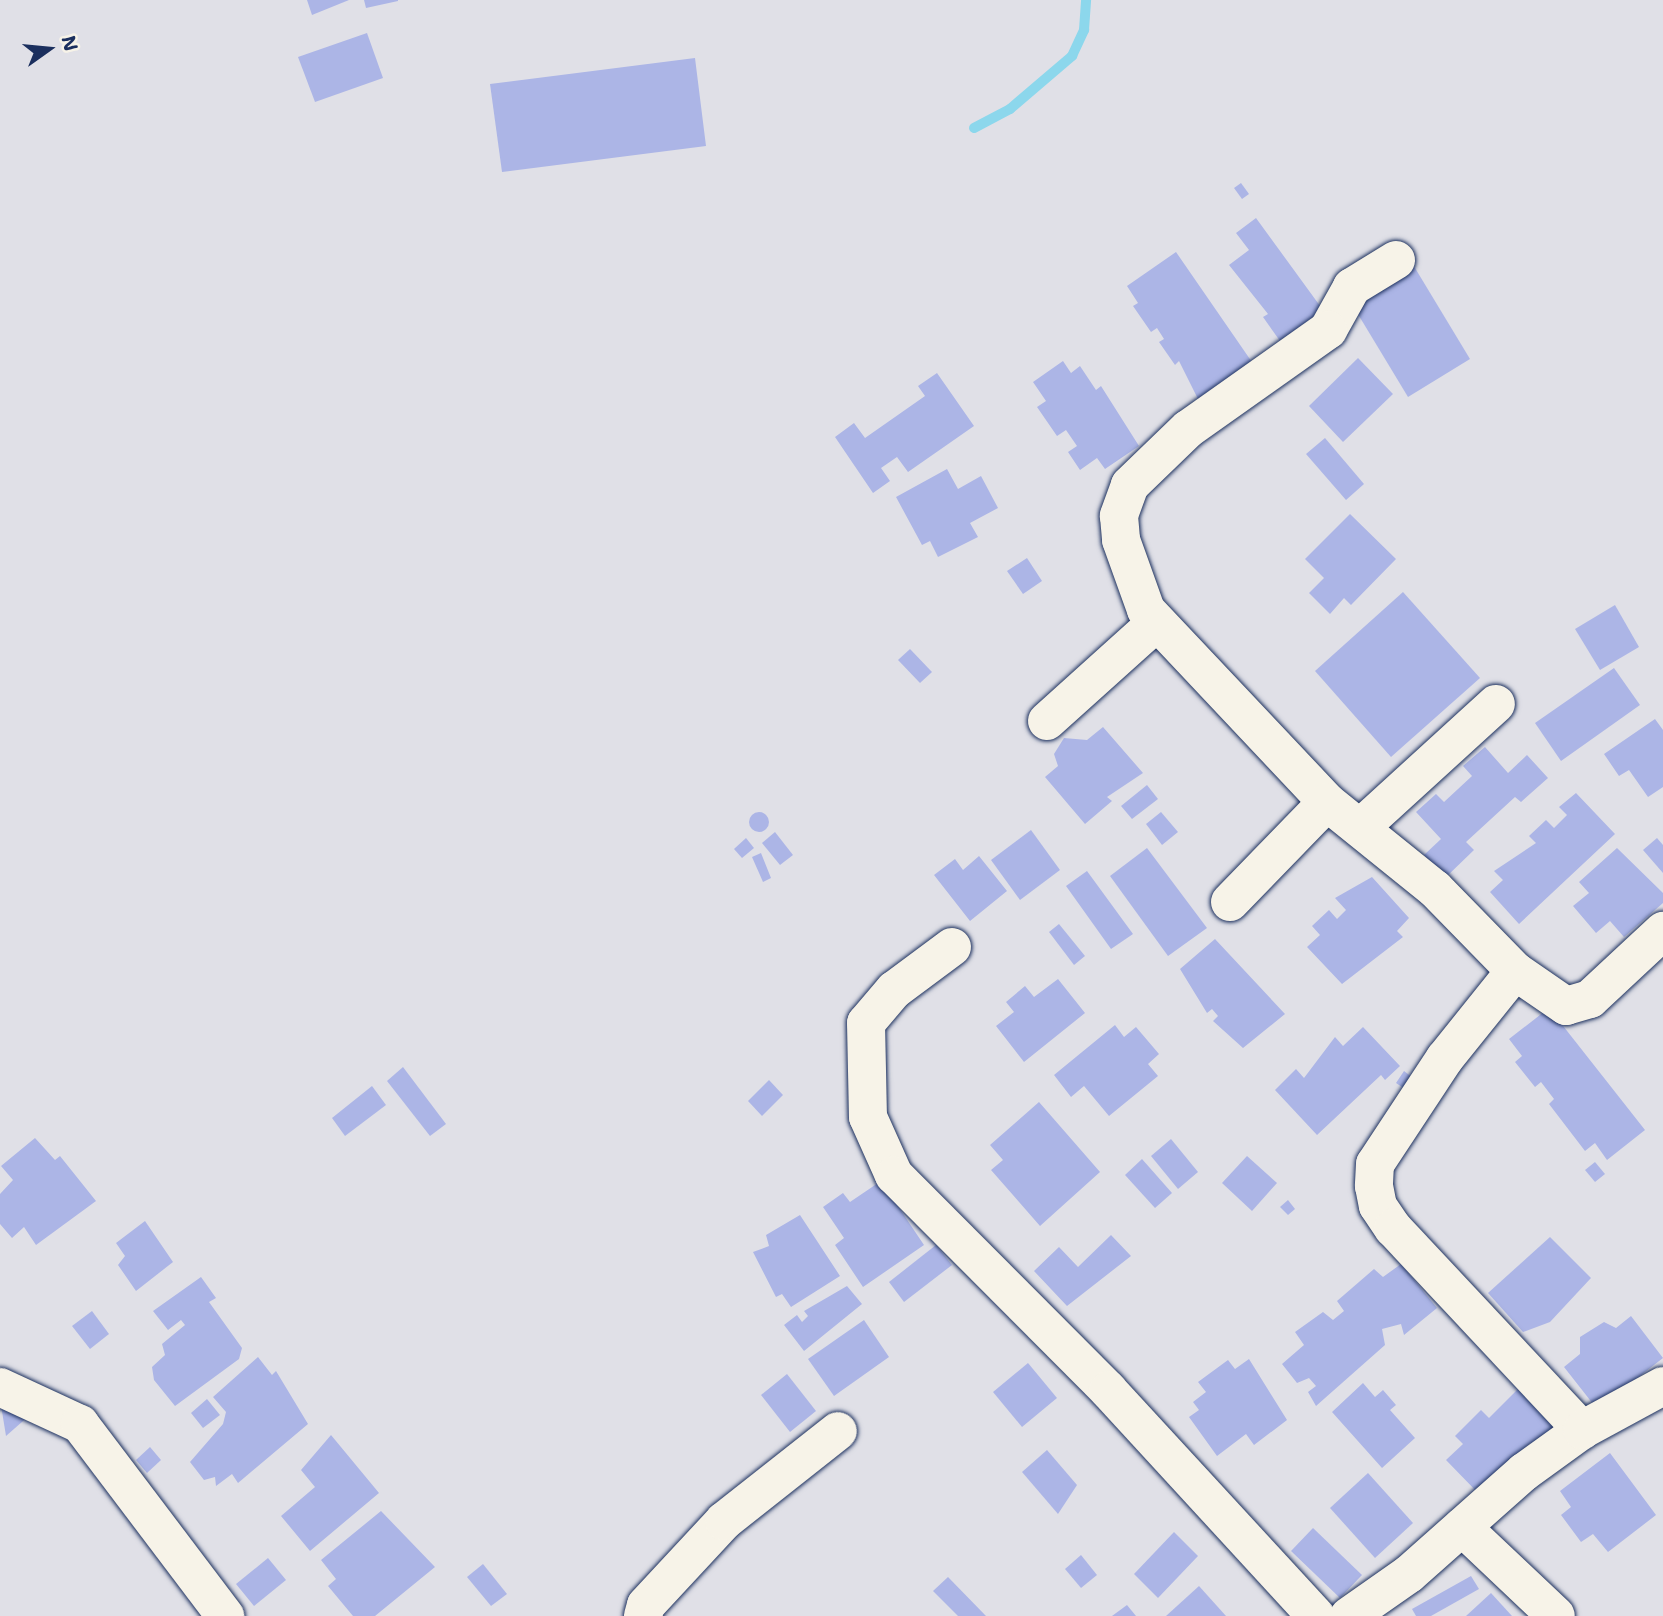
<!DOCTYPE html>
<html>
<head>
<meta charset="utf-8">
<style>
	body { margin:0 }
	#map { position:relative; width:1663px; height:1616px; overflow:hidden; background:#e0e0e7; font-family:"Shantell Sans",sans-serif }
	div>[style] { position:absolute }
	.stream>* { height:10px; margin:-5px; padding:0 5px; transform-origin:5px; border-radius:5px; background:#8cd7ec }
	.building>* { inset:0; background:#acb5e6 }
	.round { border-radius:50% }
	.roads { filter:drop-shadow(0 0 2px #1b2f5e) drop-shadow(0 0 2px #1b2f5e) }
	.minor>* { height:38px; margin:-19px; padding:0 19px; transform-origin:19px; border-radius:19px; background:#f7f3e8 }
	span { translate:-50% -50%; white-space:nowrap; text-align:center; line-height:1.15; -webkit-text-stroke:6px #f7f3e8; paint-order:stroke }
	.north { position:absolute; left:14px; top:14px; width:70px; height:70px; -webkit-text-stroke:5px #f7f3e8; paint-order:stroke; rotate:75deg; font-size:19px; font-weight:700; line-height:28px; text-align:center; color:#1b2f5e }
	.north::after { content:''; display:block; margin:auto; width:24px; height:32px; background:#1b2f5e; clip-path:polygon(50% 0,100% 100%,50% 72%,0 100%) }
</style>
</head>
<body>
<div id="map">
	<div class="stream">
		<div style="left:974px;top:128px;width:41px;rotate:-27.8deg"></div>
		<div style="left:1010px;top:109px;width:82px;rotate:-40.5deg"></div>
		<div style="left:1072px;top:56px;width:29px;rotate:-65deg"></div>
		<div style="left:1084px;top:30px;width:30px;rotate:-86deg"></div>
	</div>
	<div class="building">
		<div style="clip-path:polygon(307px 0,349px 0,312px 15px)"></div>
		<div style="clip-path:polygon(364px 0,398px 0,398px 1px,366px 8px)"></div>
		<div style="clip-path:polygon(367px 33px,383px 78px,315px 102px,298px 57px)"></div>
		<div style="clip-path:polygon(695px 58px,706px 146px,502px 172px,490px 84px)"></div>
		<div style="clip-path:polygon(1241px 183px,1249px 194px,1242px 199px,1234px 188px)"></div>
		<div style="clip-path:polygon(1256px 218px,1323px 310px,1280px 341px,1263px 317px,1268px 314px,1229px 265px,1249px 250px,1236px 233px)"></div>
		<div style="clip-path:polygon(1176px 252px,1254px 365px,1200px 403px,1179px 361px,1175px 365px,1159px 342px,1164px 339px,1157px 328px,1151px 332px,1133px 306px,1138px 303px,1127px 286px)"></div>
		<div style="clip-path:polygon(1412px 263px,1470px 359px,1408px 397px,1350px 301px)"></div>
		<div style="clip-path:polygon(1358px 358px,1393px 394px,1343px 442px,1309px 406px)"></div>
		<div style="clip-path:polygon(1063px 361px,1071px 373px,1080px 366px,1096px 390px,1101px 386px,1139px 446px,1105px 469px,1097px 458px,1080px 470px,1068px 452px,1077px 446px,1066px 430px,1057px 436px,1037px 407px,1046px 401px,1033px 382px)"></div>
		<div style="clip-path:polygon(937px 373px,974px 426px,908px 472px,897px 457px,881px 468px,890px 481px,873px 493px,835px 437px,854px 423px,865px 438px,925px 396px,918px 386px)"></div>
		<div style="clip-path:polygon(1325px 438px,1364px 484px,1346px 500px,1306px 454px)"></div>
		<div style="clip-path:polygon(947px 469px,958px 489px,981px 476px,998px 508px,970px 523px,978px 537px,938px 557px,930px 541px,922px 545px,896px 497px)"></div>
		<div style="clip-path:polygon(1350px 514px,1396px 559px,1351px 605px,1344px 598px,1330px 614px,1309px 593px,1324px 578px,1305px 559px)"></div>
		<div style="clip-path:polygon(1027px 558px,1042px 581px,1023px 594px,1007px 571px)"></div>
		<div style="clip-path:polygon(1403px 592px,1480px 678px,1391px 757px,1315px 671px)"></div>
		<div style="clip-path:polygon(1615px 605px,1639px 647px,1600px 670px,1575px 629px)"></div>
		<div style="clip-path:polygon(910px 649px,932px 672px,920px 683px,898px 660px)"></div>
		<div style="clip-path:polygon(1614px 668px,1640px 705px,1561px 761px,1535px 723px)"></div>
		<div style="clip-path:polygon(1655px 719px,1663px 730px,1663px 787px,1648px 797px,1629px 770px,1619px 776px,1604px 754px)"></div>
		<div style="clip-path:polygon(1103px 727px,1143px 773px,1107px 797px,1112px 801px,1085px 824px,1045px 777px,1058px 766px,1054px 754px,1064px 738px,1087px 740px)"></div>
		<div style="clip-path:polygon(1485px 747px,1508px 773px,1527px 755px,1548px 778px,1521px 802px,1515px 797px,1466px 842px,1474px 850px,1445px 878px,1424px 855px,1441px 839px,1416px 812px,1436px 794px,1444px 802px,1472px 776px,1463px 766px)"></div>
		<div style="clip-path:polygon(1147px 785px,1158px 799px,1132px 819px,1121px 806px)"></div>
		<div style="clip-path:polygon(1576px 793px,1615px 834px,1519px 924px,1490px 892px,1503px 880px,1494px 871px,1536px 843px,1529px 836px,1546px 820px,1554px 828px,1567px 815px,1559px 807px)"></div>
		<div style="clip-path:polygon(1161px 812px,1178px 832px,1162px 845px,1146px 824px)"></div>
		<div class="round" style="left:749px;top:812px;width:20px;height:20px"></div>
		<div style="clip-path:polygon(1031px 830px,1060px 870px,1020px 900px,991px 860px)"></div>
		<div style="clip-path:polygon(775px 832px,793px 855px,780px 865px,762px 843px)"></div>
		<div style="clip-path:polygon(746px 838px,754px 848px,742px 858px,734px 849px)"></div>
		<div style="clip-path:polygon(1657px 838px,1663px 845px,1663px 873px,1643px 850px)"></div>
		<div style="clip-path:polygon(1147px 848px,1207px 928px,1168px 956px,1110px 876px)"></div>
		<div style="clip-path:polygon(1617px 848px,1663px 893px,1663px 903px,1624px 937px,1610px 921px,1596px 933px,1573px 906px,1589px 893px,1579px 882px)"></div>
		<div style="clip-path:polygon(761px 853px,771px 878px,763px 882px,752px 857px)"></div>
		<div style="clip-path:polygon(979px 856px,1007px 891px,970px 921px,934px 875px,955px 859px,963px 870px)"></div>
		<div style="clip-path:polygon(1087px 871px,1133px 934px,1111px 949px,1066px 886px)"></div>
		<div style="clip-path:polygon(1372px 877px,1409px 918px,1397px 931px,1403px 937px,1342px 984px,1307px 947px,1320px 935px,1312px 926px,1329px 910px,1337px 919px,1346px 910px,1335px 898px)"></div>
		<div style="clip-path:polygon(1059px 924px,1085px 956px,1074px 965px,1049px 932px)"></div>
		<div style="clip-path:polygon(1215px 939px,1285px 1014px,1243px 1048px,1213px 1021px,1218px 1016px,1212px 1009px,1207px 1013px,1180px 969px)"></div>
		<div style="clip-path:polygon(1058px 979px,1085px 1013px,1024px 1062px,996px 1026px,1014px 1012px,1006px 1002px,1025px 986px,1034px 997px)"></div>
		<div style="clip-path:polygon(1549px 1008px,1645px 1130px,1607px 1160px,1595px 1143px,1585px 1151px,1549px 1104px,1554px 1099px,1541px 1082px,1535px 1087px,1515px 1062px,1522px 1056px,1509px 1039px)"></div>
		<div style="clip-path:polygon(1115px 1025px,1124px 1037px,1136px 1027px,1159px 1054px,1148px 1064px,1158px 1076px,1109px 1116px,1084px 1086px,1071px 1097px,1054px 1075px)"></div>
		<div style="clip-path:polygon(1363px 1027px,1400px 1066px,1385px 1080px,1381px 1075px,1317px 1135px,1275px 1090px,1296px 1069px,1304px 1078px,1335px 1037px,1343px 1046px)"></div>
		<div style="clip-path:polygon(403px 1067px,446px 1124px,430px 1136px,387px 1081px)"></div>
		<div style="clip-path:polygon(1404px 1071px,1413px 1078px,1405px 1089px,1396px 1083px)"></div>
		<div style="clip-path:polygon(769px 1080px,783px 1095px,762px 1116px,748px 1101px)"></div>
		<div style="clip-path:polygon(372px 1086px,386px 1105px,345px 1136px,332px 1118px)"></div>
		<div style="clip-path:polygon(1039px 1102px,1100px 1172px,1040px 1226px,991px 1170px,1003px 1160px,990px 1145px)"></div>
		<div style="clip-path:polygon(35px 1138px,55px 1160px,60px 1156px,96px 1201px,36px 1245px,24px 1227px,12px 1238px,0 1224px,0 1194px,13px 1180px,1px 1166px)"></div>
		<div style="clip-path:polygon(1171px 1139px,1198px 1172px,1178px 1189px,1151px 1156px)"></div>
		<div style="clip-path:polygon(1247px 1156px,1277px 1183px,1252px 1211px,1222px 1183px)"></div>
		<div style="clip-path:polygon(1142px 1159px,1172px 1193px,1155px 1208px,1125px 1175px)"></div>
		<div style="clip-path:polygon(1595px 1162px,1605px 1174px,1595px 1182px,1585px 1170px)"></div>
		<div style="clip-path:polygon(881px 1181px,924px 1245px,863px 1287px,835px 1245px,844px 1238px,823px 1207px,843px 1193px,850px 1202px)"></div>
		<div style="clip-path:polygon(1288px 1200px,1295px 1209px,1288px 1215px,1280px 1207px)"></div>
		<div style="clip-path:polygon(800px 1215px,840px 1276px,791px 1307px,782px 1294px,776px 1297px,753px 1252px,769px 1246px,766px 1235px)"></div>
		<div style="clip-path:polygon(145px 1221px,173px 1262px,136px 1291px,118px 1265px,125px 1256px,116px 1243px)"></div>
		<div style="clip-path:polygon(1111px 1235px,1131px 1256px,1067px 1306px,1034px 1271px,1059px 1247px,1078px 1267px)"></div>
		<div style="clip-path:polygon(1550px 1237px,1591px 1278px,1550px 1322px,1523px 1332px,1488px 1293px)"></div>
		<div style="clip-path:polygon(936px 1245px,952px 1265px,904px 1302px,889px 1282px)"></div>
		<div style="clip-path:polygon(1401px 1264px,1437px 1308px,1404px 1335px,1401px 1324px,1382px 1329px,1385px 1345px,1316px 1406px,1308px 1392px,1316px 1386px,1309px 1378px,1297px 1383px,1282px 1364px,1304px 1345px,1295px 1332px,1323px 1312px,1333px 1320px,1344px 1311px,1337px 1301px,1374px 1269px,1383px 1277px)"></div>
		<div style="clip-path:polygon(201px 1277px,216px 1298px,209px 1302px,242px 1348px,239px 1359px,175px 1406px,154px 1380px,152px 1367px,165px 1355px,162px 1344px,185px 1325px,181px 1320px,168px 1330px,153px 1311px)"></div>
		<div style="clip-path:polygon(847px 1286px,862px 1304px,804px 1351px,784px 1325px,797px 1315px,802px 1322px,808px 1316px,804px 1311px)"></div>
		<div style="clip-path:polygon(92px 1311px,109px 1334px,90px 1349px,72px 1326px)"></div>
		<div style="clip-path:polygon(1631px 1316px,1663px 1358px,1597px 1409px,1564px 1367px,1580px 1354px,1580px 1337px,1604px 1322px,1616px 1328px)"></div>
		<div style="clip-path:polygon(864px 1320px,889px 1357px,834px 1396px,808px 1359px)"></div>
		<div style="clip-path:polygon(258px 1357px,272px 1375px,276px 1371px,308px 1424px,238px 1483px,232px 1474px,216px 1486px,215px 1477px,204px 1480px,190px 1462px,223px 1424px,226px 1412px,213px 1397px)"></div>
		<div style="clip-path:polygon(1249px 1359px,1287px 1420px,1254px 1445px,1246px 1434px,1217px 1456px,1189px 1417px,1199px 1410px,1193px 1402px,1206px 1392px,1198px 1382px,1228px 1360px,1235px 1369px)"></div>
		<div style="clip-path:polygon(1028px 1363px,1057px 1398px,1022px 1427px,993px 1392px)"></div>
		<div style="clip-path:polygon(787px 1374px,816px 1411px,790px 1432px,761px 1395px)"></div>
		<div style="clip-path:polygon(1363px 1383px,1375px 1397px,1383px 1390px,1396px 1405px,1390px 1410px,1415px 1438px,1382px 1468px,1332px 1412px)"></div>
		<div style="clip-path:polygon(1520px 1387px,1559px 1427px,1536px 1449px,1530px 1443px,1479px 1494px,1446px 1460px,1463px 1444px,1455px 1436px,1481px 1410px,1489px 1418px)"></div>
		<div style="clip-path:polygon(0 1399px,39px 1407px,6px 1436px)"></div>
		<div style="clip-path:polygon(207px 1399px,220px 1415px,203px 1428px,191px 1413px)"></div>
		<div style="clip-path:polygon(331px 1435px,379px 1493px,310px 1551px,281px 1516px,315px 1487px,301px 1470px)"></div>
		<div style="clip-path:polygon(150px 1447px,161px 1460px,147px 1473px,136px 1460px)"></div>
		<div style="clip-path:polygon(1047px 1450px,1077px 1485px,1058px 1514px,1022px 1472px)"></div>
		<div style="clip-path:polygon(1610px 1453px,1656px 1515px,1608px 1552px,1593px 1534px,1581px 1542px,1561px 1515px,1571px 1507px,1560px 1491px)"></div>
		<div style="clip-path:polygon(1368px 1473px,1413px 1523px,1375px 1558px,1330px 1508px)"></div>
		<div style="clip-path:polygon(381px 1511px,435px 1567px,375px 1616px,353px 1616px,328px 1586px,336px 1579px,321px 1560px)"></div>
		<div style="clip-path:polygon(1313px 1528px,1362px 1575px,1340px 1598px,1291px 1551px)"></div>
		<div style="clip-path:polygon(1174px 1532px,1198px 1556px,1158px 1598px,1134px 1574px)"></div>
		<div style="clip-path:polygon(1081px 1555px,1097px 1575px,1081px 1588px,1065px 1569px)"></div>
		<div style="clip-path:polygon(268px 1558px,286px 1580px,254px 1606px,236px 1584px)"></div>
		<div style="clip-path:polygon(483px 1564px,507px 1594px,491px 1606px,467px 1577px)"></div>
		<div style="clip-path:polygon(1471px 1576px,1479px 1589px,1431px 1616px,1416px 1616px,1412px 1609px)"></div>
		<div style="clip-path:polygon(948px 1577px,986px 1616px,958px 1616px,933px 1591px)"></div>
		<div style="clip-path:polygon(1199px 1586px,1226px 1616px,1166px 1616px)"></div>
		<div style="clip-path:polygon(1491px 1593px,1512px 1616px,1466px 1616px)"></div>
		<div style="clip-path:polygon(1127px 1605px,1136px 1616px,1112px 1616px)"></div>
	</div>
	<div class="roads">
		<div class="minor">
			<div style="left:1396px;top:260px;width:52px;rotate:148.5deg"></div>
			<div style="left:1352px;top:287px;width:49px;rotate:119.2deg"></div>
			<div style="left:1328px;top:330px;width:171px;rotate:144.7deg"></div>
			<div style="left:1188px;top:429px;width:81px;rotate:136deg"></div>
			<div style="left:1130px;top:485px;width:33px;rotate:110deg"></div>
			<div style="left:1119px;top:516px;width:24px;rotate:85deg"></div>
			<div style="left:1121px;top:540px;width:74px;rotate:70.3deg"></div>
			<div style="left:1146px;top:610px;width:264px;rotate:46.7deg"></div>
			<div style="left:1327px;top:802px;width:139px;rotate:38.9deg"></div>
			<div style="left:1435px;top:889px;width:115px;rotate:45.7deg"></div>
			<div style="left:1515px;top:971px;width:62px;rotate:34.5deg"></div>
			<div style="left:1566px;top:1006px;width:25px;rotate:-16deg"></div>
			<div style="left:1590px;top:999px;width:100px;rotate:-43deg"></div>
			<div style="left:1047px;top:721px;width:147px;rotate:-42deg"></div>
			<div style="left:1360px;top:828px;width:184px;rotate:-42.4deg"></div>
			<div style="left:1230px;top:902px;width:139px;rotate:-45.9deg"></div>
			<div style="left:952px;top:947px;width:72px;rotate:143.4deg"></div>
			<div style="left:894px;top:990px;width:43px;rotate:130.3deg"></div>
			<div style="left:866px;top:1023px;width:94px;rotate:88.8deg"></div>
			<div style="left:868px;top:1117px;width:64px;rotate:65.9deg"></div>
			<div style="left:894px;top:1175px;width:303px;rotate:45.1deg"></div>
			<div style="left:1108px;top:1390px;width:307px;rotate:47.4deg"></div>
			<div style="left:1515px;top:971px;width:112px;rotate:128.8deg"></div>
			<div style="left:1445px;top:1058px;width:127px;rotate:123.4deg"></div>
			<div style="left:1375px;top:1164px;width:22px;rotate:93deg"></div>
			<div style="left:1374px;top:1186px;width:20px;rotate:79deg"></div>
			<div style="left:1378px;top:1206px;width:27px;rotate:56deg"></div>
			<div style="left:1393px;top:1228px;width:277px;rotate:46.9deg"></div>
			<div style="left:0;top:1387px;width:88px;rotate:24.8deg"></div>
			<div style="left:80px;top:1424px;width:241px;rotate:52.9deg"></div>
			<div style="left:1462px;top:1527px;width:129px;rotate:43.4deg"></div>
			<div style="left:643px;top:1616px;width:11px;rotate:-75deg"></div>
			<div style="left:646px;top:1605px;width:115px;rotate:-47.1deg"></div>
			<div style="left:724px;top:1521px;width:145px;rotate:-38.3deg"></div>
			<div style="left:1349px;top:1616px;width:73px;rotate:-35deg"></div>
			<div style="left:1409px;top:1574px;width:154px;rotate:-41.6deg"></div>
			<div style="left:1524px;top:1472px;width:72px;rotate:-35.9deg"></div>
			<div style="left:1582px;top:1430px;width:92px;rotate:-28.5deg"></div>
		</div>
	</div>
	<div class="north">N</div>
</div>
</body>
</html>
